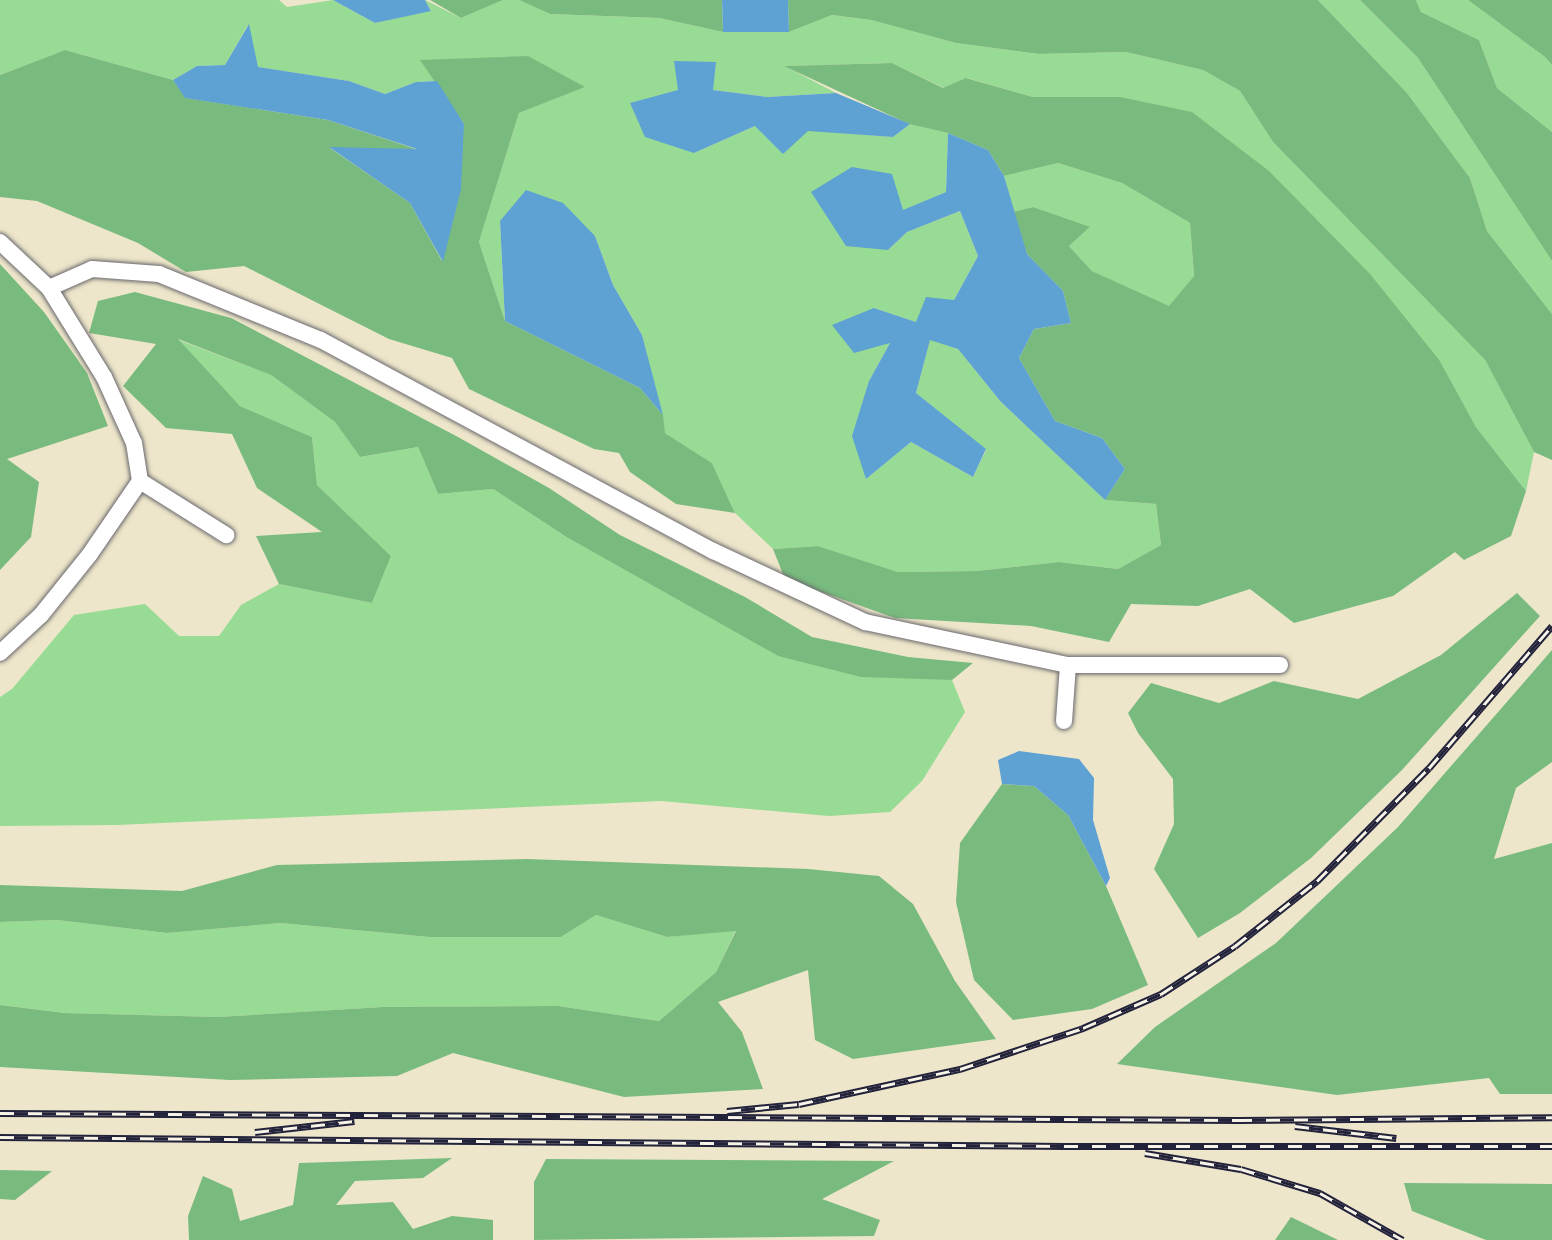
<!DOCTYPE html>
<html>
<head>
<meta charset="utf-8">
<style>
	body { margin:0 }
	#map { position:relative; width:1552px; height:1240px; overflow:hidden; background:#ede6ca; font-family:"Gentium Book Plus",serif }
	div>[style] { position:absolute }
	.green>* { inset:0; background:#97db94 }
	.forest>* { inset:0; background:#79bb7e }
	.water>* { inset:0; background:#5ea1d3 }
	.roads { filter:drop-shadow(0 0 2px #69676d) drop-shadow(0 0 2px #69676d) }
	.lane>* { height:16px; margin:-8px; padding:0 8px; transform-origin:8px; border-radius:8px; background:#fff }
	.rail>* { height:7px; margin-top:-3.5px; transform-origin:0; background:repeating-linear-gradient(90deg,#f7f3e8 0 14px,#22223b 0 28px); box-sizing:border-box; border-block:2px solid #22223b }
	span { translate:-50% -50%; white-space:nowrap; text-align:center; line-height:1.15; -webkit-text-stroke:6px #f7f3e8; paint-order:stroke }
</style>
</head>
<body>
<div id="map">
	<div class="green">
		<div style="clip-path:polygon(0 0,279px 0,287px 7px,333px 0,375px 23px,431px 10px,425px 0,461px 18px,503px 0,519px 0,550px 14px,659px 18px,723px 32px,789px 32px,832px 15px,871px 20px,956px 43px,1039px 54px,1126px 52px,1203px 70px,1240px 91px,1273px 142px,1485px 360px,1534px 452px,1526px 491px,1476px 427px,1440px 361px,1120px 97px,1033px 97px,967px 78px,944px 88px,892px 63px,785px 66px,836px 93px,767px 97px,712px 90px,674px 61px,694px 153px,755px 126px,893px 137px,910px 124px,948px 133px,946px 192px,902px 211px,888px 250px,907px 232px,960px 211px,978px 256px,954px 300px,916px 322px,874px 308px,890px 343px,869px 381px,866px 479px,911px 442px,973px 477px,986px 450px,916px 393px,930px 339px,958px 349px,1001px 402px,1105px 500px,1156px 504px,1161px 545px,1118px 569px,1059px 562px,976px 571px,898px 572px,818px 546px,773px 549px,735px 513px,712px 463px,665px 433px,642px 335px,613px 285px,595px 236px,500px 221px,505px 321px,479px 242px,519px 113px,584px 87px,421px 61px,437px 81px,416px 82px,385px 94px,349px 81px,257px 67px,248px 25px,225px 65px,197px 66px,173px 80px,65px 50px,0 75px)"></div>
		<div style="clip-path:polygon(1318px 0,1360px 0,1418px 58px,1552px 261px,1552px 314px,1487px 231px,1470px 178px,1407px 93px)"></div>
		<div style="clip-path:polygon(1416px 0,1468px 0,1545px 57px,1552px 65px,1552px 132px,1497px 88px,1479px 40px,1421px 12px)"></div>
		<div style="clip-path:polygon(1058px 163px,1122px 183px,1190px 223px,1194px 276px,1169px 307px,1092px 271px,1069px 246px,1089px 228px,1033px 207px,1012px 212px,1004px 176px)"></div>
		<div style="clip-path:polygon(176px 339px,271px 375px,335px 422px,360px 457px,418px 447px,438px 494px,493px 489px,568px 538px,778px 656px,952px 680px,965px 712px,922px 781px,890px 812px,829px 816px,661px 801px,117px 825px,0 826px,0 697px,12px 689px,74px 615px,145px 604px,179px 636px,219px 636px,241px 605px,279px 584px,372px 603px,391px 556px,317px 485px,312px 437px,240px 406px)"></div>
		<div style="clip-path:polygon(596px 915px,667px 937px,736px 930px,716px 972px,659px 1021px,558px 1006px,383px 1007px,217px 1017px,65px 1013px,0 1005px,0 922px,57px 920px,167px 933px,281px 923px,429px 937px,561px 937px)"></div>
	</div>
	<div class="forest">
		<div style="clip-path:polygon(430px 0,503px 0,461px 18px)"></div>
		<div style="clip-path:polygon(519px 0,722px 0,723px 32px,659px 18px,550px 14px)"></div>
		<div style="clip-path:polygon(788px 0,1318px 0,1407px 93px,1470px 178px,1487px 231px,1552px 314px,1552px 460px,1534px 452px,1485px 360px,1273px 142px,1240px 91px,1203px 70px,1126px 52px,1039px 54px,956px 43px,871px 20px,832px 15px,789px 32px)"></div>
		<div style="clip-path:polygon(1360px 0,1416px 0,1421px 12px,1479px 40px,1497px 88px,1552px 132px,1552px 261px,1418px 58px)"></div>
		<div style="clip-path:polygon(1468px 0,1552px 0,1552px 65px,1545px 57px)"></div>
		<div style="clip-path:polygon(65px 50px,173px 80px,186px 98px,328px 120px,419px 150px,330px 148px,410px 203px,442px 261px,464px 124px,420px 60px,528px 56px,585px 87px,519px 113px,479px 242px,505px 321px,640px 388px,663px 415px,665px 433px,712px 463px,735px 513px,676px 504px,630px 472px,619px 453px,594px 449px,469px 389px,452px 358px,389px 339px,244px 266px,186px 272px,138px 243px,37px 201px,0 197px,0 75px)"></div>
		<div style="clip-path:polygon(892px 63px,943px 88px,966px 78px,1033px 97px,1120px 97px,1192px 112px,1269px 171px,1370px 274px,1440px 361px,1476px 427px,1526px 491px,1511px 536px,1464px 560px,1455px 552px,1393px 596px,1294px 623px,1250px 589px,1198px 606px,1131px 604px,1109px 642px,1031px 626px,895px 618px,785px 579px,773px 549px,818px 546px,898px 572px,976px 571px,1059px 562px,1118px 569px,1161px 545px,1156px 504px,1105px 500px,1125px 469px,1102px 438px,1055px 421px,1019px 358px,1034px 329px,1071px 323px,1063px 291px,1027px 254px,1012px 212px,1033px 207px,1090px 227px,1069px 246px,1092px 271px,1169px 306px,1194px 276px,1190px 223px,1122px 183px,1058px 163px,1004px 176px,988px 150px,948px 133px,909px 124px,784px 66px)"></div>
		<div style="clip-path:polygon(0 264px,44px 312px,87px 373px,108px 426px,7px 459px,39px 482px,31px 537px,0 570px)"></div>
		<div style="clip-path:polygon(135px 292px,231px 318px,458px 437px,549px 488px,620px 535px,745px 597px,812px 637px,908px 657px,973px 663px,952px 680px,861px 677px,778px 656px,568px 538px,493px 489px,438px 494px,418px 447px,360px 457px,335px 422px,271px 375px,178px 339px,240px 406px,312px 437px,317px 485px,391px 556px,372px 603px,279px 584px,256px 536px,322px 532px,257px 488px,232px 434px,166px 428px,123px 386px,156px 344px,89px 333px,98px 301px)"></div>
		<div style="clip-path:polygon(1517px 593px,1540px 616px,1402px 770px,1311px 858px,1240px 913px,1198px 938px,1154px 869px,1174px 824px,1173px 779px,1138px 733px,1128px 713px,1151px 683px,1219px 703px,1274px 681px,1358px 699px,1441px 655px)"></div>
		<div style="clip-path:polygon(1552px 650px,1552px 762px,1516px 788px,1494px 859px,1552px 843px,1552px 1094px,1500px 1094px,1489px 1078px,1337px 1095px,1117px 1064px,1155px 1027px,1276px 943px,1398px 827px)"></div>
		<div style="clip-path:polygon(1002px 784px,1034px 786px,1068px 815px,1106px 886px,1148px 985px,1092px 1009px,1013px 1020px,974px 980px,956px 902px,960px 843px)"></div>
		<div style="clip-path:polygon(527px 859px,808px 869px,879px 876px,913px 904px,955px 981px,996px 1039px,853px 1059px,815px 1040px,808px 970px,718px 1002px,742px 1032px,763px 1089px,624px 1097px,453px 1053px,397px 1076px,230px 1080px,0 1067px,0 1005px,65px 1013px,217px 1017px,383px 1007px,558px 1006px,659px 1021px,716px 972px,736px 931px,667px 937px,596px 915px,561px 937px,429px 937px,281px 923px,167px 933px,57px 920px,0 922px,0 885px,182px 891px,277px 865px)"></div>
		<div style="clip-path:polygon(452px 1158px,423px 1178px,355px 1181px,336px 1205px,393px 1202px,413px 1229px,452px 1216px,493px 1220px,493px 1240px,189px 1240px,188px 1216px,203px 1176px,232px 1189px,240px 1221px,293px 1205px,299px 1163px)"></div>
		<div style="clip-path:polygon(546px 1159px,894px 1161px,822px 1199px,880px 1220px,874px 1236px,534px 1240px,534px 1182px)"></div>
		<div style="clip-path:polygon(0 1170px,52px 1171px,15px 1200px,0 1199px)"></div>
		<div style="clip-path:polygon(1404px 1183px,1552px 1184px,1552px 1240px,1486px 1240px,1412px 1211px)"></div>
		<div style="clip-path:polygon(1291px 1217px,1338px 1240px,1275px 1240px)"></div>
	</div>
	<div class="water">
		<div style="clip-path:polygon(333px 0,425px 0,431px 11px,375px 23px)"></div>
		<div style="clip-path:polygon(722px 0,788px 0,789px 32px,723px 32px)"></div>
		<div style="clip-path:polygon(249px 24px,258px 67px,349px 81px,385px 94px,416px 82px,437px 81px,464px 124px,461px 189px,443px 262px,410px 203px,329px 147px,417px 149px,328px 120px,185px 98px,173px 80px,197px 66px,225px 65px)"></div>
		<div style="clip-path:polygon(674px 61px,716px 62px,713px 90px,767px 97px,836px 93px,910px 124px,893px 137px,808px 131px,783px 154px,755px 126px,694px 153px,645px 137px,630px 103px,678px 90px)"></div>
		<div style="clip-path:polygon(948px 133px,988px 150px,1004px 176px,1027px 254px,1063px 291px,1071px 323px,1034px 329px,1019px 358px,1055px 421px,1102px 438px,1125px 469px,1105px 500px,1001px 402px,958px 349px,930px 340px,916px 393px,986px 449px,973px 477px,911px 442px,866px 479px,852px 436px,869px 381px,890px 343px,854px 353px,832px 325px,874px 308px,916px 322px,926px 297px,954px 300px,978px 256px,960px 211px,907px 232px,888px 250px,846px 246px,811px 192px,852px 167px,892px 174px,903px 210px,946px 192px)"></div>
		<div style="clip-path:polygon(526px 190px,563px 203px,595px 236px,613px 285px,642px 335px,663px 415px,640px 388px,505px 321px,500px 221px)"></div>
		<div style="clip-path:polygon(1019px 751px,1079px 759px,1094px 778px,1093px 820px,1110px 878px,1106px 886px,1068px 815px,1034px 786px,1002px 784px,998px 760px)"></div>
	</div>
	<div class="roads">
		<div class="lane">
			<div style="left:0;top:242px;width:67px;rotate:43.2deg"></div>
			<div style="left:49px;top:288px;width:105px;rotate:58.3deg"></div>
			<div style="left:104px;top:377px;width:72px;rotate:65.6deg"></div>
			<div style="left:134px;top:443px;width:38px;rotate:81deg"></div>
			<div style="left:49px;top:288px;width:47px;rotate:-23.8deg"></div>
			<div style="left:92px;top:269px;width:67px;rotate:4.3deg"></div>
			<div style="left:159px;top:274px;width:175px;rotate:22.2deg"></div>
			<div style="left:321px;top:340px;width:445px;rotate:28.3deg"></div>
			<div style="left:713px;top:551px;width:168px;rotate:25deg"></div>
			<div style="left:865px;top:622px;width:208px;rotate:12deg"></div>
			<div style="left:1068px;top:665px;width:212px"></div>
			<div style="left:0;top:653px;width:56px;rotate:-42.8deg"></div>
			<div style="left:41px;top:615px;width:78px;rotate:-51.2deg"></div>
			<div style="left:90px;top:554px;width:88px;rotate:-55.6deg"></div>
			<div style="left:140px;top:481px;width:102px;rotate:32.1deg"></div>
			<div style="left:1064px;top:721px;width:56px;rotate:-85.9deg"></div>
		</div>
	</div>
	<div class="rail">
		<div style="left:727px;top:1111px;width:72px;rotate:-5.6deg"></div>
		<div style="left:799px;top:1104px;width:165px;rotate:-12.3deg"></div>
		<div style="left:960px;top:1069px;width:130px;rotate:-18.4deg"></div>
		<div style="left:1083px;top:1028px;width:85px;rotate:-23.6deg"></div>
		<div style="left:1161px;top:994px;width:88px;rotate:-33deg"></div>
		<div style="left:1235px;top:946px;width:105px;rotate:-38.4deg"></div>
		<div style="left:1317px;top:881px;width:159px;rotate:-45.3deg"></div>
		<div style="left:1429px;top:768px;width:188px;rotate:-49.1deg"></div>
		<div style="left:0;top:1113px;width:1238px;rotate:0.32deg"></div>
		<div style="left:1238px;top:1120px;width:314px;rotate:-0.5deg"></div>
		<div style="left:1295px;top:1126px;width:102px;rotate:6.8deg"></div>
		<div style="left:255px;top:1132px;width:100px;rotate:-6.3deg"></div>
		<div style="left:0;top:1137px;width:1064px;rotate:0.48deg"></div>
		<div style="left:1064px;top:1146px;width:488px"></div>
		<div style="left:1145px;top:1153px;width:97px;rotate:9.5deg"></div>
		<div style="left:1241px;top:1169px;width:83px;rotate:16.9deg"></div>
		<div style="left:1320px;top:1193px;width:95px;rotate:29.5deg"></div>
	</div>
</div>
</body>
</html>
